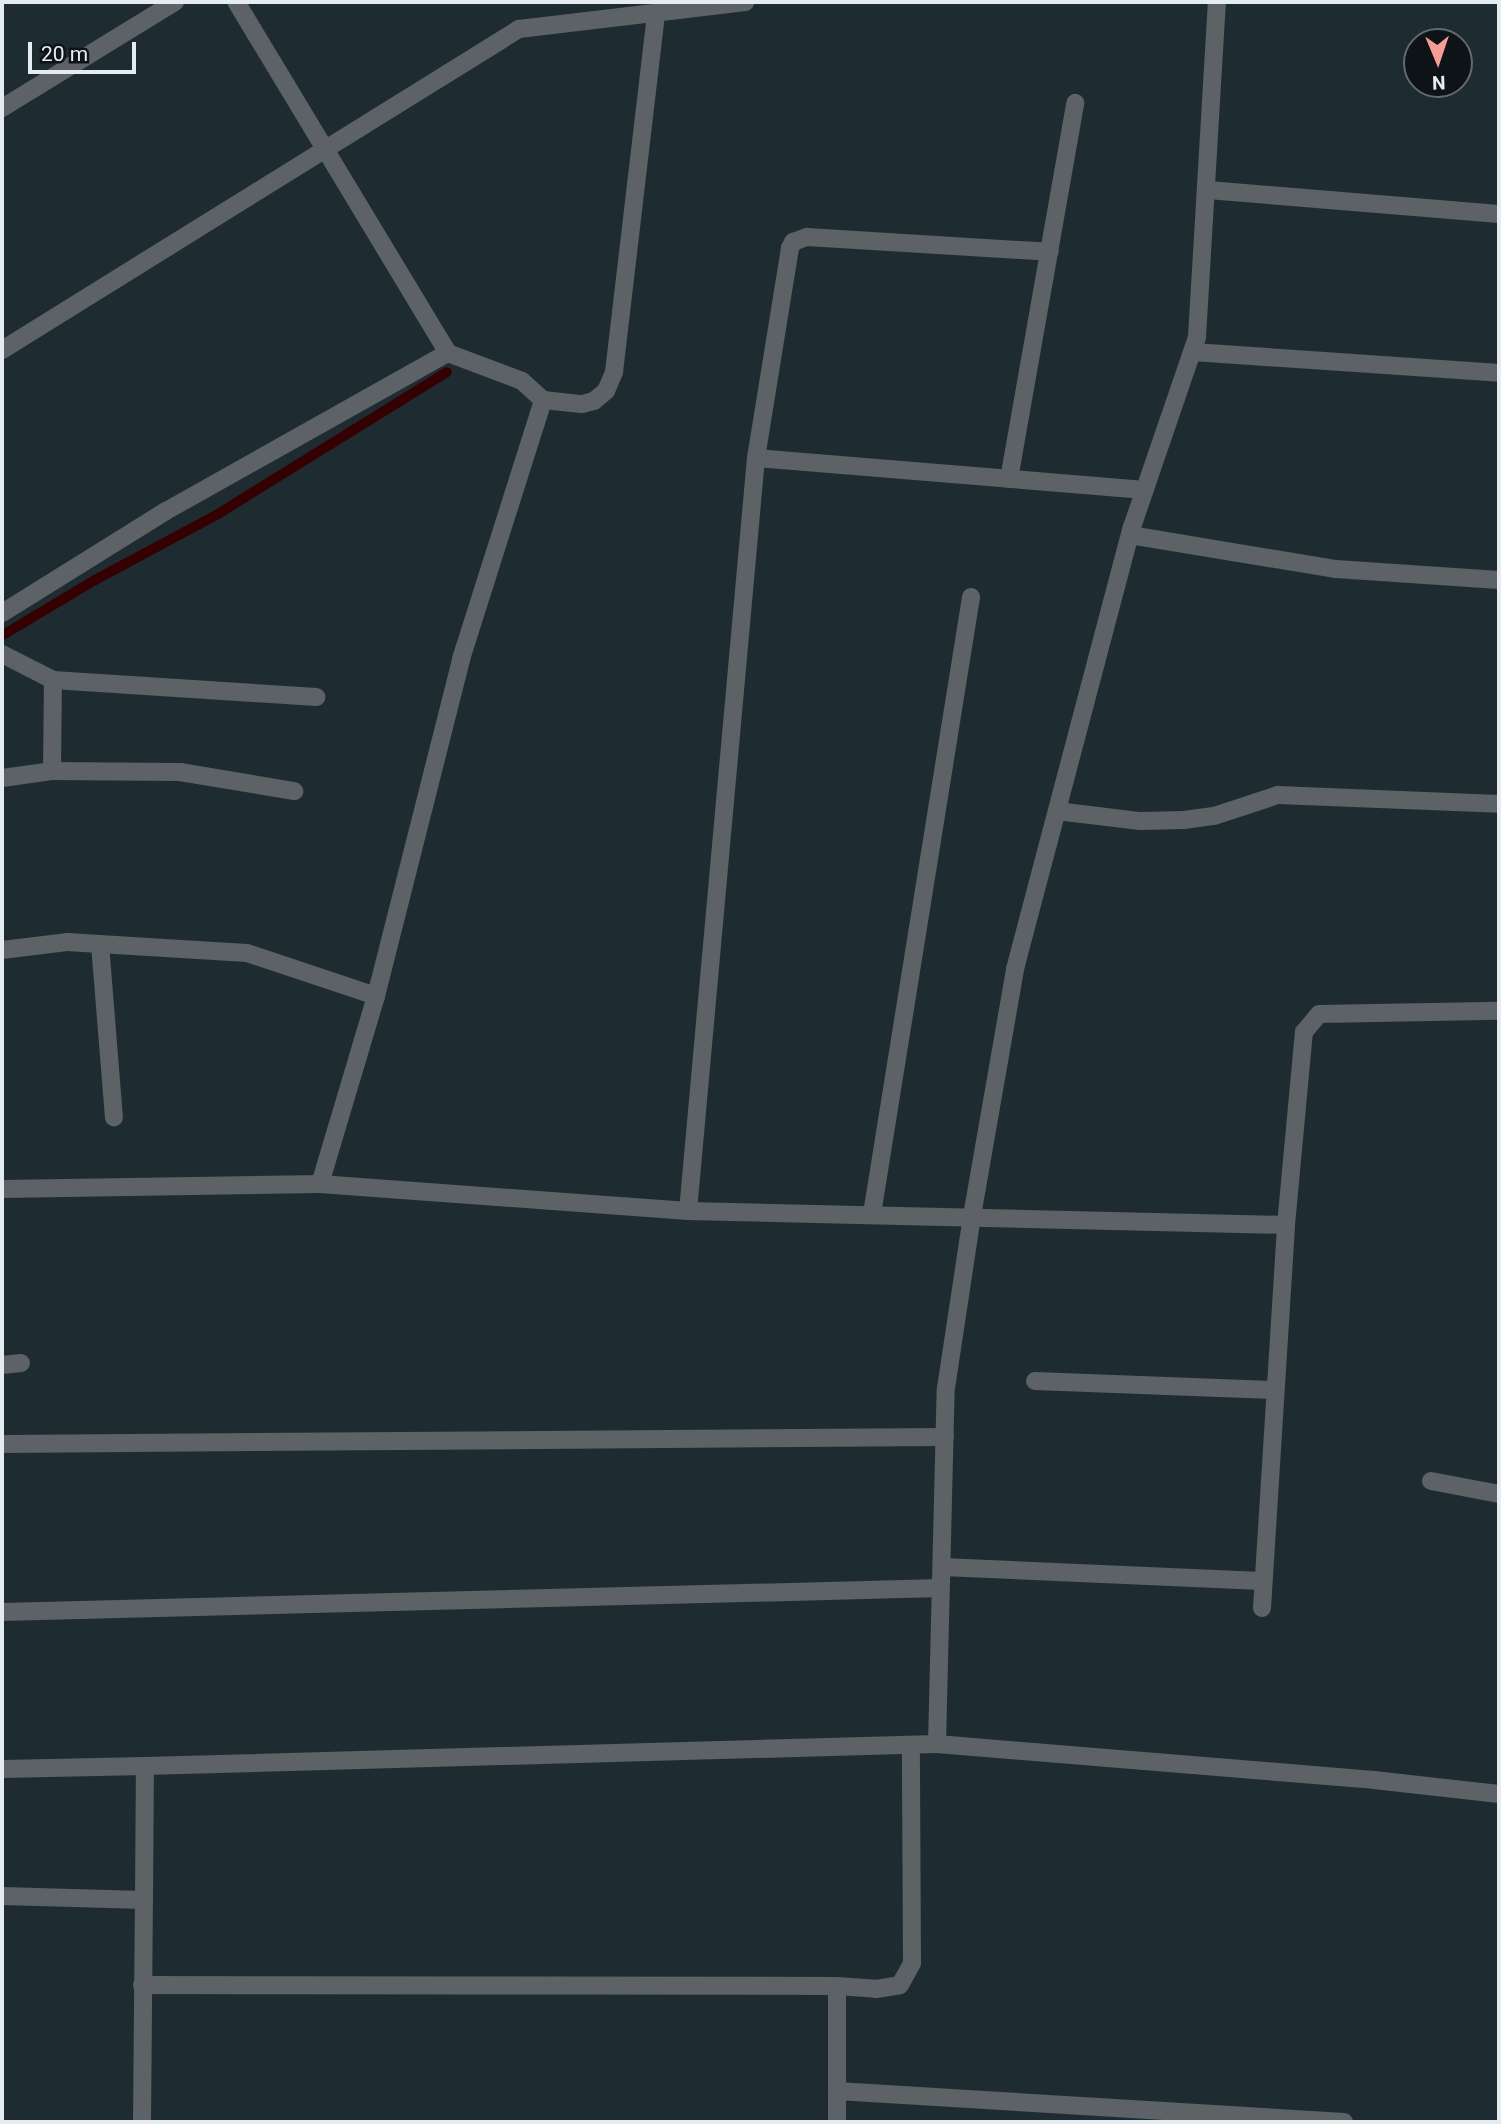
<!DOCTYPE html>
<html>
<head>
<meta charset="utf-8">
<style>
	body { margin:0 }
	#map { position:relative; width:1501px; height:2124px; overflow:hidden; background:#1e2c32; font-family:Roboto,sans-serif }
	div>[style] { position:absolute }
	.stream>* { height:10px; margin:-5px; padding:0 5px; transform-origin:5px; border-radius:5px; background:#350002 }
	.minor>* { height:18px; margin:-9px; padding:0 9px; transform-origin:9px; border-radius:9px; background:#5c6265 }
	span { translate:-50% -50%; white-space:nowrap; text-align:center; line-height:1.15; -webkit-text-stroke:7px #0d1316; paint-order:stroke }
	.frame { position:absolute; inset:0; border:4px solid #e4ecf1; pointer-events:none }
	.north { position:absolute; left:1403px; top:28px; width:70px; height:70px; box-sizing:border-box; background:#0d1316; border:2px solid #636a6e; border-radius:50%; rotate:178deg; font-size:19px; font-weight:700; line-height:28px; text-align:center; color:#e4ecf1 }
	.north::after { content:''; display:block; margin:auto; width:24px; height:32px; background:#f59c94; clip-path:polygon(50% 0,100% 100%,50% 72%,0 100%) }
	.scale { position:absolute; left:28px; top:42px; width:108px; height:32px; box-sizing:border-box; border:4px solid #e4ecf1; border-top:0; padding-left:9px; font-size:21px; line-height:24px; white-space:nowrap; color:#e4ecf1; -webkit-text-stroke:5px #0d1316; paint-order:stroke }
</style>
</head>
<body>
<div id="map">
	<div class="stream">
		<div style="left:3px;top:635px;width:107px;rotate:-30.9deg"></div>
		<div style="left:95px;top:580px;width:140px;rotate:-28.2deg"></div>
		<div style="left:218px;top:514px;width:269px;rotate:-31.8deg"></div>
	</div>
	<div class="minor">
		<div style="left:2px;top:108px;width:203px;rotate:-31.5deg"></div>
		<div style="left:1208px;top:190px;width:292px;rotate:4.7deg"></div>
		<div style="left:2px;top:350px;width:609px;rotate:-31.84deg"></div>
		<div style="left:519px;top:29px;width:228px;rotate:-6.8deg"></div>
		<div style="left:1193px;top:352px;width:307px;rotate:3.9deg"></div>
		<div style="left:543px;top:400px;width:39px;rotate:6deg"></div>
		<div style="left:582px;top:404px;width:12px;rotate:-14deg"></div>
		<div style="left:594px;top:401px;width:16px;rotate:-40deg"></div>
		<div style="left:606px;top:391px;width:21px;rotate:-67deg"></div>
		<div style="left:614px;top:372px;width:361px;rotate:-83.3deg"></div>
		<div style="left:756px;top:458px;width:390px;rotate:4.7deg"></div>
		<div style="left:1009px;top:479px;width:382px;rotate:-80deg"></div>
		<div style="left:1130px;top:535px;width:209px;rotate:9.4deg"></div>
		<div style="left:1336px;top:569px;width:163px;rotate:3.9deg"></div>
		<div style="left:2px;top:613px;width:193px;rotate:-31.9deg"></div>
		<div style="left:166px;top:511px;width:323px;rotate:-29.3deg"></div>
		<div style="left:2px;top:654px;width:57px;rotate:27deg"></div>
		<div style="left:53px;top:680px;width:264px;rotate:3.7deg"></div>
		<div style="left:52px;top:771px;width:91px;rotate:-89.4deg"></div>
		<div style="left:2px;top:778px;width:50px;rotate:-8deg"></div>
		<div style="left:52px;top:771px;width:128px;rotate:0.4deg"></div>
		<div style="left:180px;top:772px;width:116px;rotate:9.5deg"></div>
		<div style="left:1057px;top:811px;width:84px;rotate:6.9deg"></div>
		<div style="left:1140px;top:821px;width:44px;rotate:-1.3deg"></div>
		<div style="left:1184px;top:820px;width:30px;rotate:-8deg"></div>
		<div style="left:1214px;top:816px;width:67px;rotate:-18.2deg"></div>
		<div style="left:1278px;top:795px;width:221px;rotate:2.3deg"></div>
		<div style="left:100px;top:944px;width:174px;rotate:85.4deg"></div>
		<div style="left:2px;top:950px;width:65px;rotate:-7deg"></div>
		<div style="left:67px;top:942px;width:180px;rotate:3.5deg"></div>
		<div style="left:247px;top:953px;width:136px;rotate:18.4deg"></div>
		<div style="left:376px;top:996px;width:348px;rotate:-75.8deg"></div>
		<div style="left:461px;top:659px;width:272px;rotate:-72.4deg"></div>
		<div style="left:543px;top:400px;width:28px;rotate:-138deg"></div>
		<div style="left:522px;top:381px;width:79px;rotate:-159.3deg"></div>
		<div style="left:448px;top:353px;width:410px;rotate:-121.1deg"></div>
		<div style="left:320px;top:1184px;width:196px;rotate:-73.4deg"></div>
		<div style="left:2px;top:1189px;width:318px;rotate:-0.9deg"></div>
		<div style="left:320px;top:1184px;width:369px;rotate:4.2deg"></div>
		<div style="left:688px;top:1211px;width:598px;rotate:1.34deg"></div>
		<div style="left:688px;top:1211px;width:756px;rotate:-84.84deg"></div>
		<div style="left:756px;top:458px;width:213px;rotate:-80.8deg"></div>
		<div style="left:790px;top:248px;width:7px;rotate:-63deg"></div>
		<div style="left:793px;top:242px;width:15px;rotate:-20deg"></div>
		<div style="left:807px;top:237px;width:243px;rotate:3.5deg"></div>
		<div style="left:872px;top:1214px;width:625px;rotate:-80.88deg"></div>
		<div style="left:2px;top:1365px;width:19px;rotate:-6deg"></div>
		<div style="left:1035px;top:1381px;width:239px;rotate:2.2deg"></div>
		<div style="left:2px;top:1444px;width:943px;rotate:-0.43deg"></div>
		<div style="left:1431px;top:1481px;width:69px;rotate:10.8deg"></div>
		<div style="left:942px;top:1567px;width:320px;rotate:2.5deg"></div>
		<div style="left:1262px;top:1608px;width:384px;rotate:-86.4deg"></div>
		<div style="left:1286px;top:1225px;width:194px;rotate:-84.7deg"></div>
		<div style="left:1304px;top:1032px;width:23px;rotate:-50deg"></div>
		<div style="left:1319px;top:1014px;width:180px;rotate:-1deg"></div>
		<div style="left:2px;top:1612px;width:939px;rotate:-1.46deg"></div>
		<div style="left:937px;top:1744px;width:356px;rotate:-88.6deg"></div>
		<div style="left:946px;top:1388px;width:174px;rotate:-81.4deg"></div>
		<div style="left:972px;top:1216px;width:251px;rotate:-80.1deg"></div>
		<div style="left:1015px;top:969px;width:457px;rotate:-75.2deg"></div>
		<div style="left:1132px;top:527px;width:201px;rotate:-71.1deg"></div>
		<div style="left:1197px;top:337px;width:336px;rotate:-86.6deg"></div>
		<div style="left:2px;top:1769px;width:143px;rotate:-1.2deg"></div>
		<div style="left:2px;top:1896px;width:142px;rotate:1.6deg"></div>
		<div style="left:144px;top:1900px;width:134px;rotate:-89.6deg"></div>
		<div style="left:145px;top:1766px;width:792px;rotate:-1.59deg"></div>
		<div style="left:937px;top:1744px;width:438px;rotate:4.7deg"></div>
		<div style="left:1374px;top:1780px;width:126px;rotate:6.4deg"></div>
		<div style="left:142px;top:1985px;width:695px;rotate:0.08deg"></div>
		<div style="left:837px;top:1986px;width:39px;rotate:4deg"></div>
		<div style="left:876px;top:1989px;width:24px;rotate:-9deg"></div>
		<div style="left:900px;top:1985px;width:25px;rotate:-61deg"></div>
		<div style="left:912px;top:1963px;width:218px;rotate:-90.3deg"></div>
		<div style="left:837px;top:1986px;width:136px;rotate:90deg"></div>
		<div style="left:837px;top:2091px;width:508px;rotate:3.5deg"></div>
		<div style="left:142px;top:2122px;width:222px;rotate:-89.5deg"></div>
	</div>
	<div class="frame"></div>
	<div class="north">N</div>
	<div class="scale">20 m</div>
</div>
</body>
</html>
